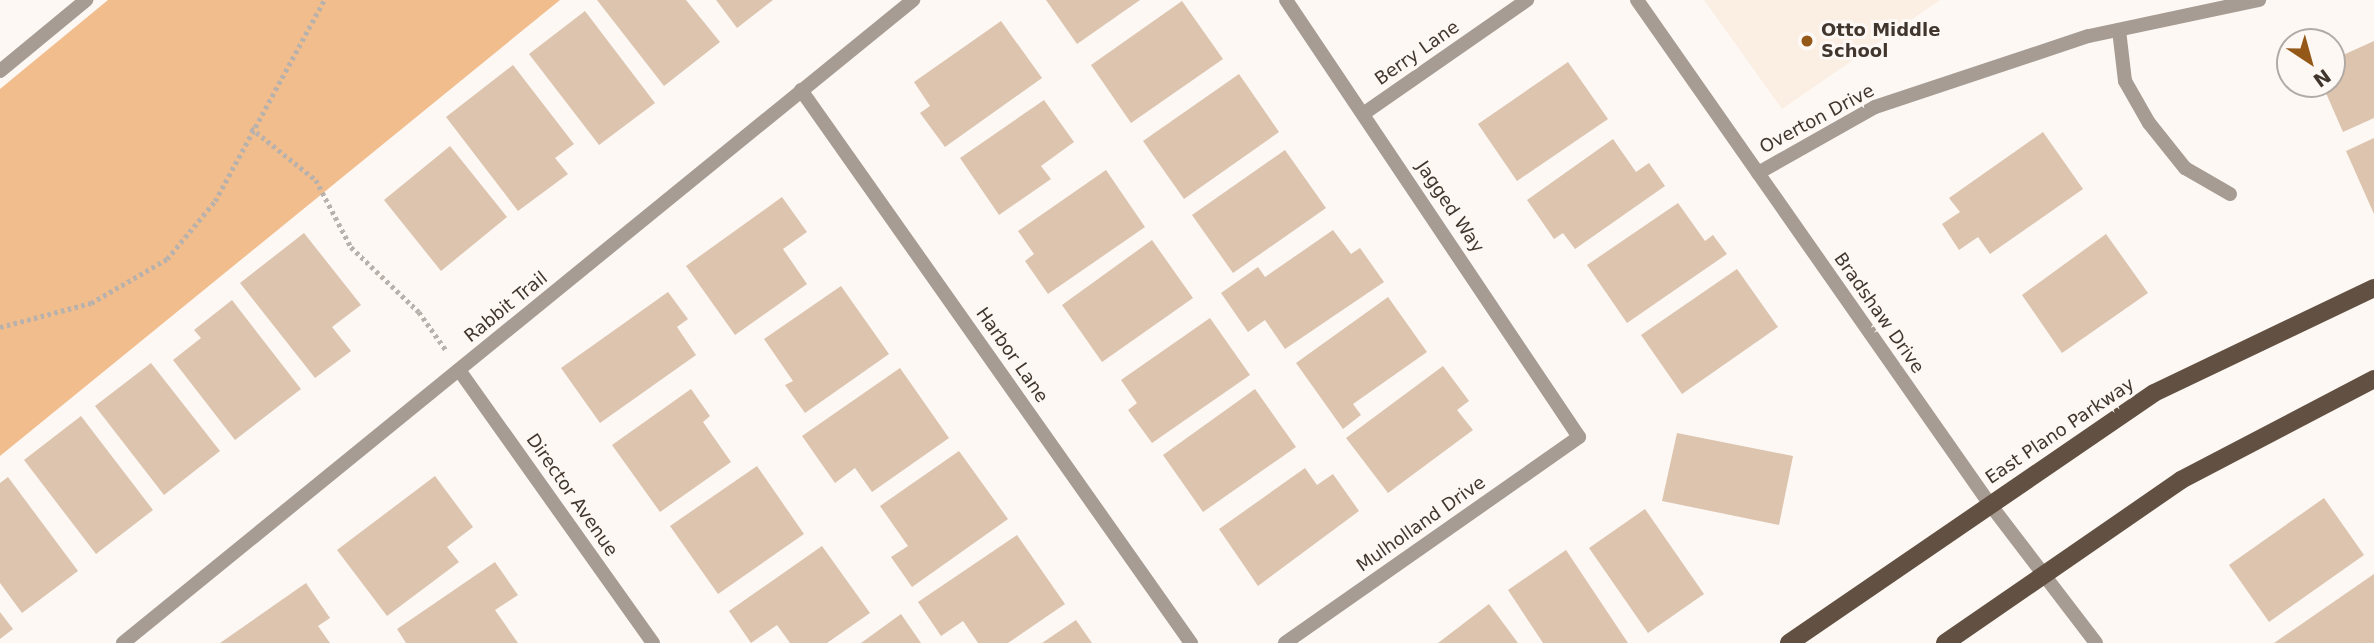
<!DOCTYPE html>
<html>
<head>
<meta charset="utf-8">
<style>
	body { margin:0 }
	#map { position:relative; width:2374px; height:643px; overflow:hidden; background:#fdf8f4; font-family:"DejaVu Sans",sans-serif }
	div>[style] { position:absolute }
	.built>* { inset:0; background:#fbefe4 }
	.green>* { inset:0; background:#f2bd8d }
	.building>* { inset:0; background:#dcc4af }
	.path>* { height:4.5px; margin-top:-2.25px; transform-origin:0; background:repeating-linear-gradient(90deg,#b8b1ac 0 3.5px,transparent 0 7px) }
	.service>* { height:14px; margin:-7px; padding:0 7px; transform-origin:7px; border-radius:7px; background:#a79c93 }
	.minor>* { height:14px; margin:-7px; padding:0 7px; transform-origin:7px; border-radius:7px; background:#a79c93 }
	.primary>* { height:18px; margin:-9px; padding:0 9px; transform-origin:9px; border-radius:9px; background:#625142 }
	.dots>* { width:19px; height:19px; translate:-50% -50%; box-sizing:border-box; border:4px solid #fdf8f4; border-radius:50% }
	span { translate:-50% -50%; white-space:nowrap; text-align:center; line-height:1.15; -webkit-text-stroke:6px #fdf8f4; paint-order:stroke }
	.poi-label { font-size:18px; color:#40362e; font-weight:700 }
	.left { translate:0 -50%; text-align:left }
	.street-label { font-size:18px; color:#40362e }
	.north { position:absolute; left:2276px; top:28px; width:70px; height:70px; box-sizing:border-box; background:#fdf8f4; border:2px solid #b1aaa5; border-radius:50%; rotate:144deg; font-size:19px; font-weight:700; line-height:28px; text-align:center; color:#40362e }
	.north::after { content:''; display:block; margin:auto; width:24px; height:32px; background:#945918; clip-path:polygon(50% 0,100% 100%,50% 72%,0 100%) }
</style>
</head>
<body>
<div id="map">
	<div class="built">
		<div style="clip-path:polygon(1704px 0,1940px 0,1782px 109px)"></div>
	</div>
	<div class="green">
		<div style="clip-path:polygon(108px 0,560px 0,0 456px,0 89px)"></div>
	</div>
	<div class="building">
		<div style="clip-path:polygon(597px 0,686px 0,720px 42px,664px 86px)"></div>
		<div style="clip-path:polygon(716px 0,773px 0,737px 28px)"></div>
		<div style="clip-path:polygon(1046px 0,1140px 0,1077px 44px)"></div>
		<div style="clip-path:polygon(1182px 1px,1223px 59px,1131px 123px,1091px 65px)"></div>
		<div style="clip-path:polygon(585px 11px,655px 103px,599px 145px,529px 54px)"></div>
		<div style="clip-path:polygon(1001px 21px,1042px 78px,945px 147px,920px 113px,930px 106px,914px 82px)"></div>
		<div style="clip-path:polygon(2374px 41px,2374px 118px,2343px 132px,2322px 84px,2332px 84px,2332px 60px)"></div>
		<div style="clip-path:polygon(1568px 62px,1608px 119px,1517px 181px,1478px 124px)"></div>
		<div style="clip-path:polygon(513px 65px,574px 144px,555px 158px,568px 174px,518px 211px,446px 117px)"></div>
		<div style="clip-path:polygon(1239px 74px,1279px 132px,1184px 199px,1143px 141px)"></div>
		<div style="clip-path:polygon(1044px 100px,1074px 142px,1041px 166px,1051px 179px,999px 215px,960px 158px)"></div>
		<div style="clip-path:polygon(2043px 132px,2083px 189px,1990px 254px,1978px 237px,1959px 250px,1942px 224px,1960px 212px,1949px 198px)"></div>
		<div style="clip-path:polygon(2374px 138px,2374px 214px,2346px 151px)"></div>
		<div style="clip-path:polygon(1613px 139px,1636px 172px,1649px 163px,1665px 186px,1575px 249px,1563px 233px,1554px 239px,1527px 200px)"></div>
		<div style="clip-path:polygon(450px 146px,507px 217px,441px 271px,384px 200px)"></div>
		<div style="clip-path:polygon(1285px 150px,1326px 208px,1233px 273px,1192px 215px)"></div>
		<div style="clip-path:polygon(1106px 170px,1145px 227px,1048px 294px,1025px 261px,1034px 254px,1018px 231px)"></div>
		<div style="clip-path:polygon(782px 197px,807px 232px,783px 249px,807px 284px,735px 335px,686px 266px)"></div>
		<div style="clip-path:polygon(1678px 203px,1705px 241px,1713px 235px,1727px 254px,1627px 323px,1587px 265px)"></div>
		<div style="clip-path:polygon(1333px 230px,1351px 254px,1360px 248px,1384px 282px,1285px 349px,1265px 320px,1248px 332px,1221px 293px,1258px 267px,1265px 277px)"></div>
		<div style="clip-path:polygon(304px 233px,361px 305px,332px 327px,351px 351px,315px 378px,240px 283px)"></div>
		<div style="clip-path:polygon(2106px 234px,2148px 293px,2062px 353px,2022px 295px)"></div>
		<div style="clip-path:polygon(1152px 240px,1193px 298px,1102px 362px,1062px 305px)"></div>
		<div style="clip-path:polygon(1737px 269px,1778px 327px,1682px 394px,1641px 335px)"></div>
		<div style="clip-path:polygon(841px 286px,889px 354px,805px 413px,785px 385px,793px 381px,764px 339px)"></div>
		<div style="clip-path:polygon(668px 292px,688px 319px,677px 327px,696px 355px,600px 423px,561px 368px)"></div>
		<div style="clip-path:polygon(1388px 297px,1427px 352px,1353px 404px,1361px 415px,1343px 429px,1296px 363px)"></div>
		<div style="clip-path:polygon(232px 300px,301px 389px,235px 440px,173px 360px,201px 338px,194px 330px)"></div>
		<div style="clip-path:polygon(1210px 318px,1250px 375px,1152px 443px,1128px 410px,1137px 403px,1121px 380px)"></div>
		<div style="clip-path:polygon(151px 363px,220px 451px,164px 495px,95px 406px)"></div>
		<div style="clip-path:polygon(1443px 366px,1469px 401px,1457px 410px,1473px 430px,1388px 493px,1346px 438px)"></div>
		<div style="clip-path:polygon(900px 368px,949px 438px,872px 492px,855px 468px,835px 483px,802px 436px)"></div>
		<div style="clip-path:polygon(691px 389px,710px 416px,703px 422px,731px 462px,660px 512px,612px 445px)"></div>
		<div style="clip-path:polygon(1255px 389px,1296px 447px,1203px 512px,1163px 455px)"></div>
		<div style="clip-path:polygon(81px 416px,153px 510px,96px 554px,24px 460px)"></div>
		<div style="clip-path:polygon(1677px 433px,1793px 456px,1779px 525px,1662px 501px)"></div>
		<div style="clip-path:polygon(959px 451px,1008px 519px,912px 587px,891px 557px,908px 546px,880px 506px)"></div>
		<div style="clip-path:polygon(757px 466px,804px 534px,718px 594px,670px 526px)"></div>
		<div style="clip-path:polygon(1305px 468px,1317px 485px,1333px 474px,1359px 511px,1258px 586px,1219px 529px)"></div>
		<div style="clip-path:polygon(435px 476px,473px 527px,447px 547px,459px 562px,387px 616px,337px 550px)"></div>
		<div style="clip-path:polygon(8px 477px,78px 571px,22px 613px,0 583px,0 483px)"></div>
		<div style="clip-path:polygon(2324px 498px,2364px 555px,2269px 622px,2229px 565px)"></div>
		<div style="clip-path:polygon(1645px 509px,1704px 594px,1648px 633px,1589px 548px)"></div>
		<div style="clip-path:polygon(1017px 535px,1065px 604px,1008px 643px,978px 643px,963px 621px,941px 636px,918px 602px)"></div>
		<div style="clip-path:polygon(822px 546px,870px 613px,827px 643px,790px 643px,777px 625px,751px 643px,729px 611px)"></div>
		<div style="clip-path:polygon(1566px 550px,1628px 643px,1543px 643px,1508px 590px)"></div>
		<div style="clip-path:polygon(495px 562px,518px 595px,495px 610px,518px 643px,406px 643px,397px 629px)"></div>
		<div style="clip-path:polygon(2374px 574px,2374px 643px,2274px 643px)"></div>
		<div style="clip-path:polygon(306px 583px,330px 618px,318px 626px,330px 643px,220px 643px)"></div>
		<div style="clip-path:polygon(1489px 604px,1518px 643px,1438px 643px)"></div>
		<div style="clip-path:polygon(0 612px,13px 629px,0 639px)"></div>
		<div style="clip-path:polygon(901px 614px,921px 643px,861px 643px)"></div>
		<div style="clip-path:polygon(1076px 620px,1092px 643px,1042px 643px)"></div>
	</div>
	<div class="path">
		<div style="left:251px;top:128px;width:83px;rotate:38.7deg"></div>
		<div style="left:316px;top:180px;width:76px;rotate:62.4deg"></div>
		<div style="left:351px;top:247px;width:94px;rotate:43.7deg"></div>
		<div style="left:419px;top:312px;width:47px;rotate:54.6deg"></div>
		<div style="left:0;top:327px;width:94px;rotate:-14.8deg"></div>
		<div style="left:91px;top:303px;width:88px;rotate:-30.1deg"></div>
		<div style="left:167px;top:259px;width:75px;rotate:-50.4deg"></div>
		<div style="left:215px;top:201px;width:229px;rotate:-61.5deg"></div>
	</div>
	<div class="service">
		<div style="left:0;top:71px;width:112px;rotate:-39.5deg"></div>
	</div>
	<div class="minor">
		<div style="left:1637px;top:0;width:614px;rotate:55.02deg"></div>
		<div style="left:1989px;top:503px;width:176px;rotate:52.6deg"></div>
		<div style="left:2119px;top:30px;width:51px;rotate:83.3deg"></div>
		<div style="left:2125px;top:81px;width:48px;rotate:60.3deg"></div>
		<div style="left:2149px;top:123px;width:58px;rotate:51.3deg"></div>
		<div style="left:2185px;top:168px;width:52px;rotate:30deg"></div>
		<div style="left:801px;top:90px;width:677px;rotate:54.81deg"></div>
		<div style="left:1363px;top:114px;width:200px;rotate:-34.8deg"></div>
		<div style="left:1758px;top:173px;width:134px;rotate:-29.4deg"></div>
		<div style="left:1875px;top:107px;width:225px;rotate:-18.4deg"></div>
		<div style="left:2089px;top:36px;width:174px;rotate:-12deg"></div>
		<div style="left:459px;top:370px;width:335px;rotate:54.6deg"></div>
		<div style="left:123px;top:643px;width:1019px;rotate:-39.14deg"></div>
		<div style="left:1285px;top:643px;width:359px;rotate:-35deg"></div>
		<div style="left:1579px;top:437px;width:526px;rotate:-123.84deg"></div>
	</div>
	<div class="primary">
		<div style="left:1789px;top:643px;width:442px;rotate:-34.4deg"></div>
		<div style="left:2154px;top:393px;width:244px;rotate:-25.5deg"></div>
		<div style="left:1945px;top:643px;width:287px;rotate:-34.6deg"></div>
		<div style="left:2181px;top:480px;width:218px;rotate:-27.6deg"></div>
	</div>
	<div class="dots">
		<div style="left:1807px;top:41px;background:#945918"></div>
	</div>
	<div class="poi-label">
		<span class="left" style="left:1821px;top:41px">Otto Middle<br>School</span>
	</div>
	<div class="street-label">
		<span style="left:1417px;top:53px;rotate:-35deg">Berry Lane</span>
		<span style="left:1817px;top:119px;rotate:-28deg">Overton Drive</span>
		<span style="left:1450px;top:207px;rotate:56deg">Jagged Way</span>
		<span style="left:506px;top:307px;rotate:-39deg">Rabbit Trail</span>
		<span style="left:1879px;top:313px;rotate:55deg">Bradshaw Drive</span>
		<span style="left:1012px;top:355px;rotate:55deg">Harbor Lane</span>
		<span style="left:2060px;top:431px;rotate:-34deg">East Plano Parkway</span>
		<span style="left:572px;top:495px;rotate:55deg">Director Avenue</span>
		<span style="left:1421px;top:524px;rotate:-35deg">Mulholland Drive</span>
	</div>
	<div class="north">N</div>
</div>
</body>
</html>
